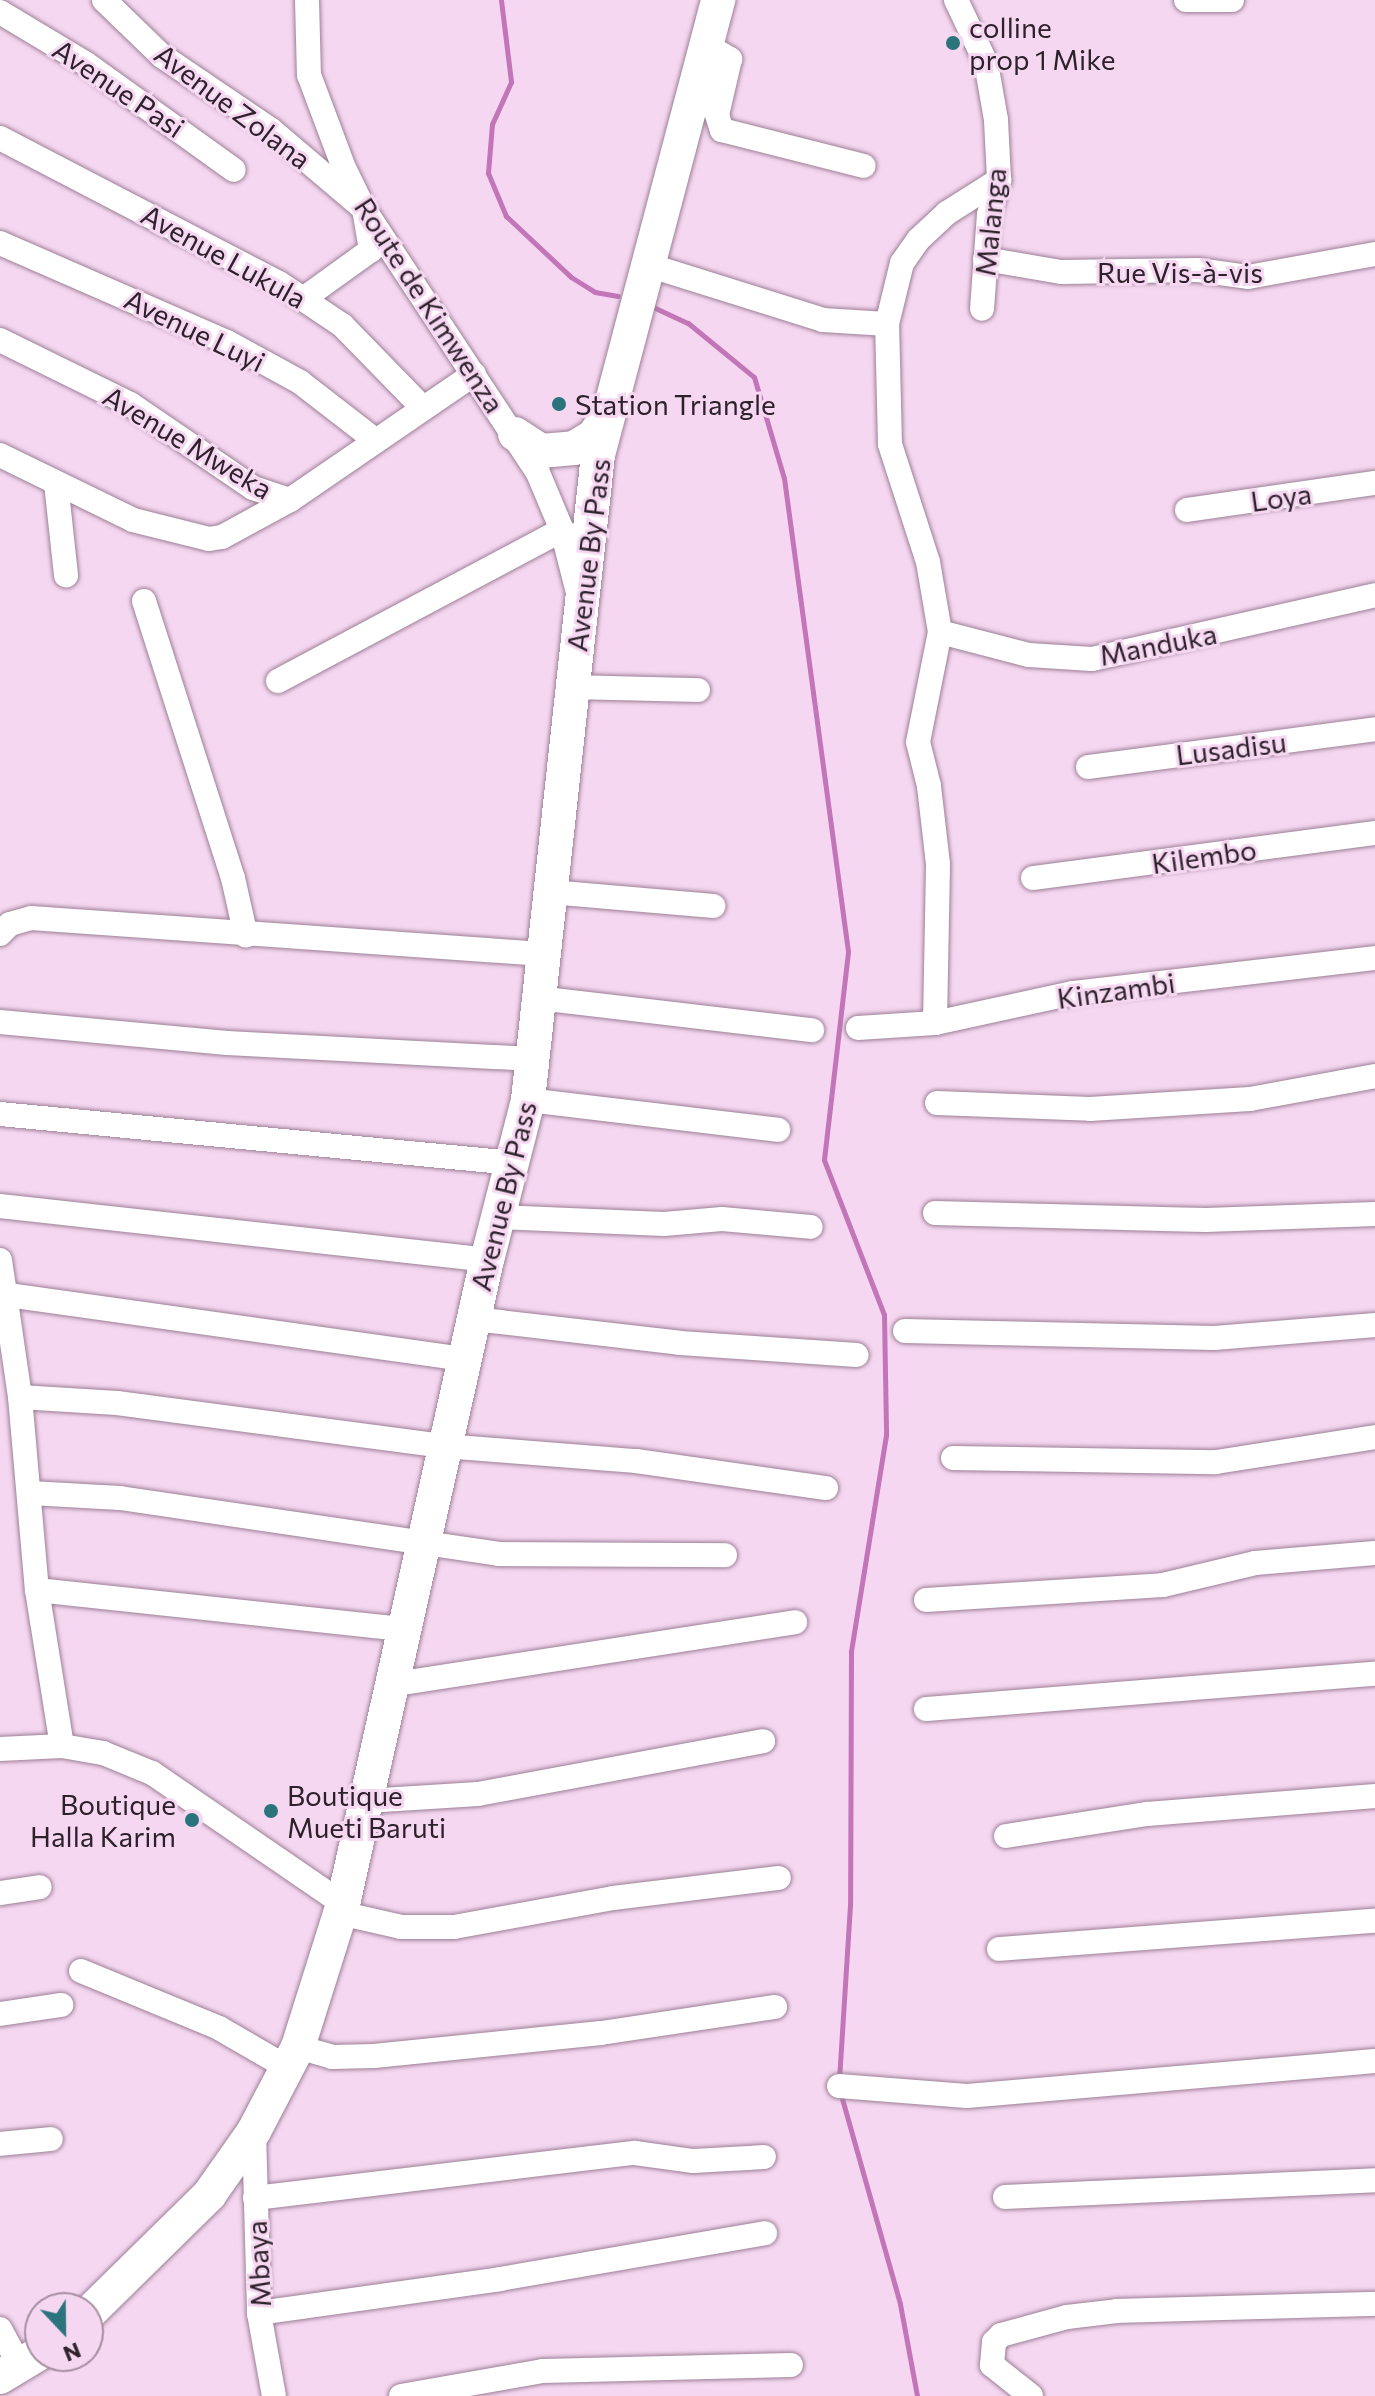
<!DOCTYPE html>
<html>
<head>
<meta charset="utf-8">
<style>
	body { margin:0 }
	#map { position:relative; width:1375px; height:2396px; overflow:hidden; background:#f6d7f1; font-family:Commissioner,sans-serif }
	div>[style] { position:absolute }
	.stream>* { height:5px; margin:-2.5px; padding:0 2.5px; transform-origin:2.5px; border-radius:2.5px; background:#c275b7 }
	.roads { filter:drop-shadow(0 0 2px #9c8097) drop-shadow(0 0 2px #9c8097) }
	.minor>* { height:24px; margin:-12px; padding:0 12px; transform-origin:12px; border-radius:12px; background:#fff }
	.highway>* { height:34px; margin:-17px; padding:0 17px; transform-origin:17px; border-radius:17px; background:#fff }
	.dots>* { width:22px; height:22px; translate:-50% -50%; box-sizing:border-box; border:4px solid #f6d7f1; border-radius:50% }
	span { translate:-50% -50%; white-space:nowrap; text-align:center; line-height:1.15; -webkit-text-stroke:6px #f6d7f1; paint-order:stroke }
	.poi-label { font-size:28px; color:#2d222b }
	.left { translate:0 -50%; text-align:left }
	.right { translate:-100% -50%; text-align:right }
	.street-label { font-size:28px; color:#2d222b }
	.north { position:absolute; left:24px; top:2292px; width:80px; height:80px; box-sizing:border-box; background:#f6d7f1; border:2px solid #a68fa2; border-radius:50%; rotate:158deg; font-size:22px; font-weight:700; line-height:32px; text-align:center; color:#2d222b }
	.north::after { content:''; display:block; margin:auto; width:28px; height:36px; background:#2b747b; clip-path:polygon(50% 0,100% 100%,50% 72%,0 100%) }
</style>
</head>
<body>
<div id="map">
	<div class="stream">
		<div style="left:501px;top:0;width:83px;rotate:83deg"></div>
		<div style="left:511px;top:82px;width:46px;rotate:114.3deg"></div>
		<div style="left:492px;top:124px;width:49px;rotate:94.7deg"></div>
		<div style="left:488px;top:173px;width:47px;rotate:67.3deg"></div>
		<div style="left:506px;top:216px;width:89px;rotate:43.2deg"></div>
		<div style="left:571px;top:277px;width:28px;rotate:32deg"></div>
		<div style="left:595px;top:292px;width:23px;rotate:10deg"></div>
		<div style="left:653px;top:307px;width:38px;rotate:25deg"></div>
		<div style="left:688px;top:323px;width:85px;rotate:39.3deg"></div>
		<div style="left:754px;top:377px;width:105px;rotate:73.5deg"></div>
		<div style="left:784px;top:478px;width:478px;rotate:82.3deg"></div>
		<div style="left:848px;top:952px;width:209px;rotate:96.6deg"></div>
		<div style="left:824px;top:1160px;width:166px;rotate:68.8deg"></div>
		<div style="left:884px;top:1315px;width:120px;rotate:89deg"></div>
		<div style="left:886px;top:1435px;width:220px;rotate:99.2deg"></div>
		<div style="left:851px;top:1652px;width:253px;rotate:90.2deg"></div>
		<div style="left:850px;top:1905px;width:176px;rotate:93.6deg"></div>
		<div style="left:841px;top:2095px;width:217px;rotate:74.2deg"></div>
		<div style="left:900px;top:2304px;width:94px;rotate:79.5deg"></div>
	</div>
	<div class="roads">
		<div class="minor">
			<div style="left:104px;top:0;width:81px;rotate:44deg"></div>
			<div style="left:162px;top:56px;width:130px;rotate:34.1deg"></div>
			<div style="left:270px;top:129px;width:123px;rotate:40.4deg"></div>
			<div style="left:364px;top:209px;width:42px;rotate:80.3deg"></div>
			<div style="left:371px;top:250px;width:84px;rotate:144.2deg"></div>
			<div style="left:307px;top:0;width:75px;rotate:88.5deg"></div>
			<div style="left:309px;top:75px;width:99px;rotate:69.4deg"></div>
			<div style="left:344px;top:168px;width:46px;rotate:64deg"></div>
			<div style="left:364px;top:209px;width:316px;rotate:56.6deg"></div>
			<div style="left:538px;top:473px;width:62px;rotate:67.2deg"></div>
			<div style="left:562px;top:530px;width:61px;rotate:75.7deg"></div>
			<div style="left:956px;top:0;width:70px;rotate:64.5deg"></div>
			<div style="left:986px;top:63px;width:58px;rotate:80deg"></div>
			<div style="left:996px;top:120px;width:60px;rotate:87.1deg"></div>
			<div style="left:999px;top:180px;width:35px;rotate:106deg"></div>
			<div style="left:989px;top:214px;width:95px;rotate:94.2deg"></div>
			<div style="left:1186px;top:0;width:46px"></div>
			<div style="left:0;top:12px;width:99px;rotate:31deg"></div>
			<div style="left:85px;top:63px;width:183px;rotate:35.7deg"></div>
			<div style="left:708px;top:46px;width:26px;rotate:31deg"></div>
			<div style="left:730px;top:59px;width:57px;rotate:103.1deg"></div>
			<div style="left:717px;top:115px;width:16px;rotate:72deg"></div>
			<div style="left:722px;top:130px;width:146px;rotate:14.2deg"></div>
			<div style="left:0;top:138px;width:314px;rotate:27.5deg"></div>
			<div style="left:279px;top:283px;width:76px;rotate:33.7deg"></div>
			<div style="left:342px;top:325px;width:116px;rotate:45.7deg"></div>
			<div style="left:0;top:243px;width:248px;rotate:23.6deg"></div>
			<div style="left:227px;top:342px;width:83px;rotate:28.7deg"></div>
			<div style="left:300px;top:382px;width:96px;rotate:37.8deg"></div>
			<div style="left:985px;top:259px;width:77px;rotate:9.7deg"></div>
			<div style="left:1061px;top:272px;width:137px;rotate:-0.8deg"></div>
			<div style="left:1198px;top:270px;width:50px;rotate:8deg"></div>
			<div style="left:1248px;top:277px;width:129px;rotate:-10.3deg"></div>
			<div style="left:648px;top:265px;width:183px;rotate:17.4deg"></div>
			<div style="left:823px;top:320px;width:64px;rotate:3.6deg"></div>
			<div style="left:0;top:340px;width:145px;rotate:26.2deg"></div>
			<div style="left:130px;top:404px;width:149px;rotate:34.3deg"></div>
			<div style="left:253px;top:488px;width:39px;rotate:18deg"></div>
			<div style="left:0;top:455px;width:148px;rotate:26deg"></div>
			<div style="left:133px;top:520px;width:78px;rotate:14deg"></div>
			<div style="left:209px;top:539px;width:13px;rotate:-9deg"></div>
			<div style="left:222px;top:537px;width:77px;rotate:-28.6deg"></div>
			<div style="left:290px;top:500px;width:223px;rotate:-34.4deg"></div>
			<div style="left:56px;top:483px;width:93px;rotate:83.8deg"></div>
			<div style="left:1187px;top:510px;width:190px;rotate:-8.2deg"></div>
			<div style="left:144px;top:601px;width:291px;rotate:72.2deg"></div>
			<div style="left:233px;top:878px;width:59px;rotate:77.4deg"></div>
			<div style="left:940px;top:632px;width:92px;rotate:14.5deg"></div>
			<div style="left:1029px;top:655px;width:63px;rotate:3.6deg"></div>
			<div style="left:1092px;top:659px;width:290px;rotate:-12.7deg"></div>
			<div style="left:278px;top:681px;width:322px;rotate:-28deg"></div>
			<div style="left:572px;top:687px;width:126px;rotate:1.4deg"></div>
			<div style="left:1088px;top:767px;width:290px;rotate:-7.5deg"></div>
			<div style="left:1033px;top:878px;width:345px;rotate:-7.5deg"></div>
			<div style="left:550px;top:892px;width:164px;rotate:4.9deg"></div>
			<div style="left:0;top:934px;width:14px;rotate:-45deg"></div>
			<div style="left:10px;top:924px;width:22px;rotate:-16deg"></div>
			<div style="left:31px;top:918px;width:513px;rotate:4.02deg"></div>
			<div style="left:538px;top:998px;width:276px;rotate:6.7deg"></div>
			<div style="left:0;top:1022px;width:228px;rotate:5.3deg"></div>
			<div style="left:227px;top:1043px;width:306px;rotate:3deg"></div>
			<div style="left:935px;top:1023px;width:159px;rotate:-88.9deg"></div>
			<div style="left:938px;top:864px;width:79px;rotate:-96.6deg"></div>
			<div style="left:929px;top:786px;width:45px;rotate:-104deg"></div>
			<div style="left:918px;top:742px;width:112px;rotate:-78.7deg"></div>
			<div style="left:940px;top:632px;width:71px;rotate:-99.7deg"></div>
			<div style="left:928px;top:562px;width:124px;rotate:-107.9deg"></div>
			<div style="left:890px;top:444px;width:120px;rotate:-91.4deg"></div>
			<div style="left:887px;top:324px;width:63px;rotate:-76.2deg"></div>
			<div style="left:902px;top:263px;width:28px;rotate:-55deg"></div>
			<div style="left:918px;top:240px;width:40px;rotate:-43deg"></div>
			<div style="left:947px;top:213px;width:62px;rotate:-32.4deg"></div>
			<div style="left:858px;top:1028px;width:77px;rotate:-3.7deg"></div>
			<div style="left:935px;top:1023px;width:141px;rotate:-12.3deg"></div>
			<div style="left:1073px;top:993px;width:304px;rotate:-6.6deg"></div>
			<div style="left:528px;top:1100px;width:252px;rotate:6.8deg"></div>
			<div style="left:937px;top:1103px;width:153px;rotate:2.2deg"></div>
			<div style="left:1090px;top:1109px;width:160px;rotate:-3.6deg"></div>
			<div style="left:1250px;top:1099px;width:127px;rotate:-10.4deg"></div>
			<div style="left:0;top:1114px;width:516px;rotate:5.45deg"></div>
			<div style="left:0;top:1206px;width:490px;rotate:6.3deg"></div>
			<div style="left:935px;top:1213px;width:271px;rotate:1.5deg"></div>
			<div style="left:1206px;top:1220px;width:169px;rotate:-2deg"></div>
			<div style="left:498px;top:1217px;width:166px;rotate:2.4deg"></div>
			<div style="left:664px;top:1224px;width:58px;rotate:-4.9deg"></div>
			<div style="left:722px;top:1219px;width:89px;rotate:5.1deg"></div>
			<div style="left:0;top:1260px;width:138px;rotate:81.7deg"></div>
			<div style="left:20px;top:1397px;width:194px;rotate:85deg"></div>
			<div style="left:37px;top:1590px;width:158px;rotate:80.9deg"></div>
			<div style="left:8px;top:1295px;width:461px;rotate:8deg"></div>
			<div style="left:474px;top:1319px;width:207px;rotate:6.6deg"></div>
			<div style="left:680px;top:1343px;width:177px;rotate:3.9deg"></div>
			<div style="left:905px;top:1331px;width:309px;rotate:1.3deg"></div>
			<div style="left:1214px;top:1338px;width:162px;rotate:-4.6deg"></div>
			<div style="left:20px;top:1397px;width:97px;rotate:3.5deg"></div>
			<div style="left:117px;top:1403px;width:330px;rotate:7.5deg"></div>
			<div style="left:444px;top:1446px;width:193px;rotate:4.5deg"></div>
			<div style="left:636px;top:1461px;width:192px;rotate:8.1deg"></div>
			<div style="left:953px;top:1458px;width:263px;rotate:0.9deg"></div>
			<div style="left:1216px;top:1462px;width:161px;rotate:-8.9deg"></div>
			<div style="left:30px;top:1493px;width:90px;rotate:3.2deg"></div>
			<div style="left:120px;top:1498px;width:383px;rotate:8.4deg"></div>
			<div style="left:499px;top:1554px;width:226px;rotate:0.3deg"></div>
			<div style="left:37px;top:1590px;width:369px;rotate:6.1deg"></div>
			<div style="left:926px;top:1600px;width:237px;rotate:-3.6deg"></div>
			<div style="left:1163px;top:1585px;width:95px;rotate:-13.4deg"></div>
			<div style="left:1255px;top:1563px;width:120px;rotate:-4.8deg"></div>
			<div style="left:389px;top:1685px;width:411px;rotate:-8.8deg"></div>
			<div style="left:926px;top:1709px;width:450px;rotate:-4.5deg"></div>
			<div style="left:0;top:1749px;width:62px;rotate:-2.8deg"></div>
			<div style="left:62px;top:1746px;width:42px;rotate:9.7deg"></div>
			<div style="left:103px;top:1753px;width:53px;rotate:22.2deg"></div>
			<div style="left:152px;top:1773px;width:232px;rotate:34.4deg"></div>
			<div style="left:366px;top:1801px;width:112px;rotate:-3.6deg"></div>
			<div style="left:478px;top:1794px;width:290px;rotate:-10.5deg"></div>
			<div style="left:1006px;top:1836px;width:143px;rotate:-8.9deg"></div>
			<div style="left:1147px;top:1814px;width:229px;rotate:-4.5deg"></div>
			<div style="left:0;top:1893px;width:40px;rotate:-8.5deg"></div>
			<div style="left:340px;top:1913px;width:63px;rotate:12.9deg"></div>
			<div style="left:401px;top:1927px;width:53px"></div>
			<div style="left:454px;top:1927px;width:162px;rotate:-10.3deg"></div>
			<div style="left:613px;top:1898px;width:167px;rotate:-6.9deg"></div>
			<div style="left:999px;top:1949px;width:377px;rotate:-4.3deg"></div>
			<div style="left:81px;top:1971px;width:149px;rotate:22.4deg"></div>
			<div style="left:219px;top:2028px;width:80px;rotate:30.1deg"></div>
			<div style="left:0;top:2014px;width:62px;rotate:-8.4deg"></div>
			<div style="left:298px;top:2047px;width:35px;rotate:16deg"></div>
			<div style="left:332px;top:2057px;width:42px;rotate:-1.4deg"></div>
			<div style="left:374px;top:2056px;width:228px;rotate:-5.8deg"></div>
			<div style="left:601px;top:2033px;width:176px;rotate:-8.5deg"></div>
			<div style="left:839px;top:2086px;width:128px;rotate:4.5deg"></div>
			<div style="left:967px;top:2096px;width:409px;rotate:-4.9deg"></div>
			<div style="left:254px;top:2131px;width:182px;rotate:88.4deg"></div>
			<div style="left:259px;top:2313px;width:84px;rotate:79.8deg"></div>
			<div style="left:0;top:2144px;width:51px;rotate:-5.6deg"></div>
			<div style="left:1005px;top:2197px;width:370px;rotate:-2.6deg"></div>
			<div style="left:255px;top:2198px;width:383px;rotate:-6.8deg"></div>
			<div style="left:635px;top:2153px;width:59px;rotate:7.9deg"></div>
			<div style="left:693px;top:2161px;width:71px;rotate:-3.2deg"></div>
			<div style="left:259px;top:2313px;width:243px;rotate:-8deg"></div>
			<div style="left:500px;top:2279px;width:269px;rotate:-9.8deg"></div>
			<div style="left:0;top:2329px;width:42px;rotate:61.6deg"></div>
			<div style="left:401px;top:2396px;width:144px;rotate:-10deg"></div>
			<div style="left:543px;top:2371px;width:248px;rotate:-1.4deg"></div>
			<div style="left:1031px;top:2396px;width:50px;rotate:-141.5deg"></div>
			<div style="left:992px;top:2365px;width:23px;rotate:-85deg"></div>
			<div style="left:994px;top:2342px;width:10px;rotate:-45deg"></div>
			<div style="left:1001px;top:2335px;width:68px;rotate:-15.3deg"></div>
			<div style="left:1067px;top:2317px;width:50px;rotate:-6.8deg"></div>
			<div style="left:1117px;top:2311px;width:258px;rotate:-1.6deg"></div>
		</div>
		<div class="highway">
			<div style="left:515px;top:434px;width:31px;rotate:33deg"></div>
			<div style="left:541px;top:451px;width:33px;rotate:-5deg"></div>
			<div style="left:574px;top:448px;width:23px;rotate:-31deg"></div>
			<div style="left:594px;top:436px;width:24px;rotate:-57deg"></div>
			<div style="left:88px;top:2314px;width:170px;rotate:-44.5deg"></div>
			<div style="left:209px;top:2195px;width:78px;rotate:-54.9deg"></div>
			<div style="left:254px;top:2131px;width:95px;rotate:-62.4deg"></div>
			<div style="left:298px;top:2047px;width:150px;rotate:-72.5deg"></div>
			<div style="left:343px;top:1904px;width:660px;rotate:-77.4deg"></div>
			<div style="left:487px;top:1260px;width:165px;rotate:-75.6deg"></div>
			<div style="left:528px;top:1100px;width:649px;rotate:-83.81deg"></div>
			<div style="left:598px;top:455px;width:471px;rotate:-75.2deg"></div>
			<div style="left:0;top:2377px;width:47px;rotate:-31deg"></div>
		</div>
	</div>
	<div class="dots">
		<div style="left:953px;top:43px;background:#2b747b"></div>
		<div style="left:559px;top:404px;background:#2b747b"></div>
		<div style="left:271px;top:1811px;background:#2b747b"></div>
		<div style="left:192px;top:1820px;background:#2b747b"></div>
	</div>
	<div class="poi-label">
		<span class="left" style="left:969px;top:43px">colline<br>prop 1 Mike</span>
		<span class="left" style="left:575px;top:404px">Station Triangle</span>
		<span class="left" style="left:287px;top:1811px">Boutique<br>Mueti Baruti</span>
		<span class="right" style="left:176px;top:1820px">Boutique<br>Halla Karim</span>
	</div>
	<div class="street-label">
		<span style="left:119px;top:88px;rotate:34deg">Avenue Pasi</span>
		<span style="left:233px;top:106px;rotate:37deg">Avenue Zolana</span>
		<span style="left:990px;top:222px;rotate:-84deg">Malanga</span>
		<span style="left:224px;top:256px;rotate:29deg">Avenue Lukula</span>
		<span style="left:1180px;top:272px">Rue Vis-à-vis</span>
		<span style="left:430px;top:305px;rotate:57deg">Route de Kimwenza</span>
		<span style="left:195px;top:330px;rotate:26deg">Avenue Luyi</span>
		<span style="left:188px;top:442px;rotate:31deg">Avenue Mweka</span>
		<span style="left:1281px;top:497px;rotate:-8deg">Loya</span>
		<span style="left:588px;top:555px;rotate:-83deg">Avenue By Pass</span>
		<span style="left:1158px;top:644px;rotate:-11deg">Manduka</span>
		<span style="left:1231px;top:748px;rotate:-7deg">Lusadisu</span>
		<span style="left:1204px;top:856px;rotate:-8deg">Kilembo</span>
		<span style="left:1116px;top:990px;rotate:-8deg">Kinzambi</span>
		<span style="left:503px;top:1196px;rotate:-76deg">Avenue By Pass</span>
		<span style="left:258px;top:2264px;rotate:-93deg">Mbaya</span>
	</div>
	<div class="north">N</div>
</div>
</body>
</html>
